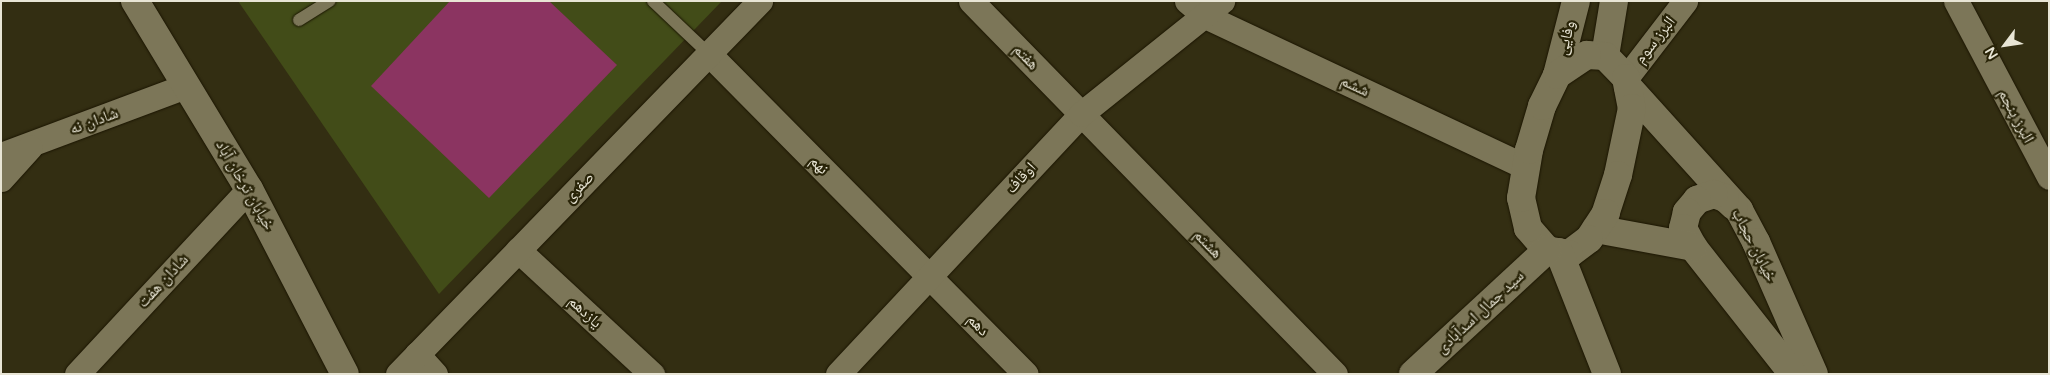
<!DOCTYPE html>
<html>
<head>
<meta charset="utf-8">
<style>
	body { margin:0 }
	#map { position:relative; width:2050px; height:375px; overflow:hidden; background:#332e12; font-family:"Varela Round","Noto Naskh Arabic",sans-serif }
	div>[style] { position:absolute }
	.green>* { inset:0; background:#424c18 }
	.building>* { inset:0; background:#8b3461 }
	.roads { filter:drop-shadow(0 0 1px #1b1500) drop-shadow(0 0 1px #1b1500) }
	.service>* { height:12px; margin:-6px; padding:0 6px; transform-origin:6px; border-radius:6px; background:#7c7658 }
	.minor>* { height:25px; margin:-12.5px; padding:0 12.5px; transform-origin:12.5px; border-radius:12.5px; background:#7c7658 }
	.tertiary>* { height:28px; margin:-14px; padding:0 14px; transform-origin:14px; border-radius:14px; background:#7c7658 }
	.secondary>* { height:28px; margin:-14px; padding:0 14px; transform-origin:14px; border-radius:14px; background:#7c7658 }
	span { translate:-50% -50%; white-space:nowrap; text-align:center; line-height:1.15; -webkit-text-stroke:4.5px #292408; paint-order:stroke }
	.street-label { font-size:16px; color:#e8e5d5 }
	.frame { position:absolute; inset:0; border:2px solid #e8e5d5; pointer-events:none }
	.north { position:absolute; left:1980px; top:20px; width:50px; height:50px; -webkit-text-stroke:4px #292408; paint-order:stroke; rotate:239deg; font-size:14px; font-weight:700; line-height:20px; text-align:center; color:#e8e5d5 }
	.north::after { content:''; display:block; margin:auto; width:18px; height:22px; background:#e8e5d5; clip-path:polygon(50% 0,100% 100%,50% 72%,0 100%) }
</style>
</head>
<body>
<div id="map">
	<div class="green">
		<div style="clip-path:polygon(238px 1px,722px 1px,439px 294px)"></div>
	</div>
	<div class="building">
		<div style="clip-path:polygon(450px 1px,549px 1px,617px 65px,489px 198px,371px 86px)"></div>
	</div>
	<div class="roads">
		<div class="service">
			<div style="left:653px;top:1px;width:77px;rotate:43.4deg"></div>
			<div style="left:299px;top:20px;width:36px;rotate:-32deg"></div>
		</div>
		<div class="minor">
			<div style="left:971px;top:1px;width:521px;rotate:45.7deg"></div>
			<div style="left:1187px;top:1px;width:23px;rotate:40deg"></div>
			<div style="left:1205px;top:16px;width:355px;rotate:25.2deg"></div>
			<div style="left:1956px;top:1px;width:199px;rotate:62.1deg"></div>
			<div style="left:709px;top:54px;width:450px;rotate:45.3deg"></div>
			<div style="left:1626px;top:78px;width:97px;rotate:-52.5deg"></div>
			<div style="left:1px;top:155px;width:197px;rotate:-20.5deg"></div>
			<div style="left:1px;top:179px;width:43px;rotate:-47.8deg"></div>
			<div style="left:518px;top:250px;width:183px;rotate:42.8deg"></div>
			<div style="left:417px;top:354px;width:27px;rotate:48deg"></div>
			<div style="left:77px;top:374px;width:253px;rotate:-47.1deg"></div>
			<div style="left:398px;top:374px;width:520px;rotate:-45.86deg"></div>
			<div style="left:838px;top:374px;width:356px;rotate:-46.9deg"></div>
			<div style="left:1081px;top:114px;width:181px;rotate:-38.7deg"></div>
		</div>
		<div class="tertiary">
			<div style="left:135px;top:1px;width:220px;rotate:58.8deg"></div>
			<div style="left:249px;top:189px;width:208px;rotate:62.6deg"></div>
			<div style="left:1605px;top:56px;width:56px;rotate:-80.7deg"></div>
			<div style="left:1557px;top:75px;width:76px;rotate:-75.6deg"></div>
			<div style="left:1628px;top:87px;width:166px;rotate:47.9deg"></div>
			<div style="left:1739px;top:210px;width:36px;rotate:62deg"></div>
			<div style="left:1756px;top:242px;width:144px;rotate:66.3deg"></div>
			<div style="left:1734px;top:206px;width:12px;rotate:-138deg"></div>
			<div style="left:1725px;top:198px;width:12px;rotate:-160deg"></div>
			<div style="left:1714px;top:194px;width:18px;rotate:161deg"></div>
			<div style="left:1697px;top:200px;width:16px;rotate:130deg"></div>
			<div style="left:1687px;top:212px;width:16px;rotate:104deg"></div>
			<div style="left:1683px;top:228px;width:21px;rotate:62deg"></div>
			<div style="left:1693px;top:247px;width:162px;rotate:51.8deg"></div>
			<div style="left:1596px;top:229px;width:99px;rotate:10.5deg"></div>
		</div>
		<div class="secondary">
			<div style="left:1587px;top:55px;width:18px;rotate:3deg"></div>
			<div style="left:1605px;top:56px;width:30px;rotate:46deg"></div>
			<div style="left:1626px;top:78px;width:31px;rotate:79deg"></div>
			<div style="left:1632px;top:108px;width:68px;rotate:101.8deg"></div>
			<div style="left:1618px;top:175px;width:40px;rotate:108deg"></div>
			<div style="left:1606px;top:213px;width:31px;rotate:123deg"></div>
			<div style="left:1589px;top:239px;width:25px;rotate:143deg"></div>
			<div style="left:1569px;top:254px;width:22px;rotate:-170deg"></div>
			<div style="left:1547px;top:250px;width:29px;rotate:-131deg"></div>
			<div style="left:1528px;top:228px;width:31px;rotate:-103deg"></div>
			<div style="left:1521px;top:198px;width:49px;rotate:-80.5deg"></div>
			<div style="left:1529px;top:150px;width:46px;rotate:-73.5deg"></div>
			<div style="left:1542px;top:106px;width:34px;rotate:-64deg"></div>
			<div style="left:1557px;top:75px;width:36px;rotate:-34deg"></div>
			<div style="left:1559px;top:252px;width:131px;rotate:68.5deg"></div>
			<div style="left:1413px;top:374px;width:183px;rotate:-42.8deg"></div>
		</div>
	</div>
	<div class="street-label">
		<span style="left:1566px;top:38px;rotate:-76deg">وفایی</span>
		<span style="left:1655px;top:40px;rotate:-52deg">البرز سوم</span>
		<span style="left:1026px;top:57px;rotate:46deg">هفتم</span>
		<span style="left:1355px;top:86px;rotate:25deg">ششم</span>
		<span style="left:2016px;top:116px;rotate:62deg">البرز پنجم</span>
		<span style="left:94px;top:121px;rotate:-20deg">شادان نه</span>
		<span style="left:819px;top:165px;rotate:45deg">نهم</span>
		<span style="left:1021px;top:178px;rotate:-47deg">اوقاف</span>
		<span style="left:245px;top:185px;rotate:60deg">خیابان ترخان آباد</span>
		<span style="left:579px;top:187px;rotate:-46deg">صفری</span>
		<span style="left:1208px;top:244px;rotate:46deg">هشتم</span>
		<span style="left:1754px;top:245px;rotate:63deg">خیابان حجاب</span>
		<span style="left:163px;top:281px;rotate:-47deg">شادان هفت</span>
		<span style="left:585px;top:312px;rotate:43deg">یازدهم</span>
		<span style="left:1480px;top:312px;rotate:-43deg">سید جمال اسدآبادی</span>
		<span style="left:978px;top:325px;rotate:46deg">دهم</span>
	</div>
	<div class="frame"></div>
	<div class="north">N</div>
</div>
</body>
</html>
